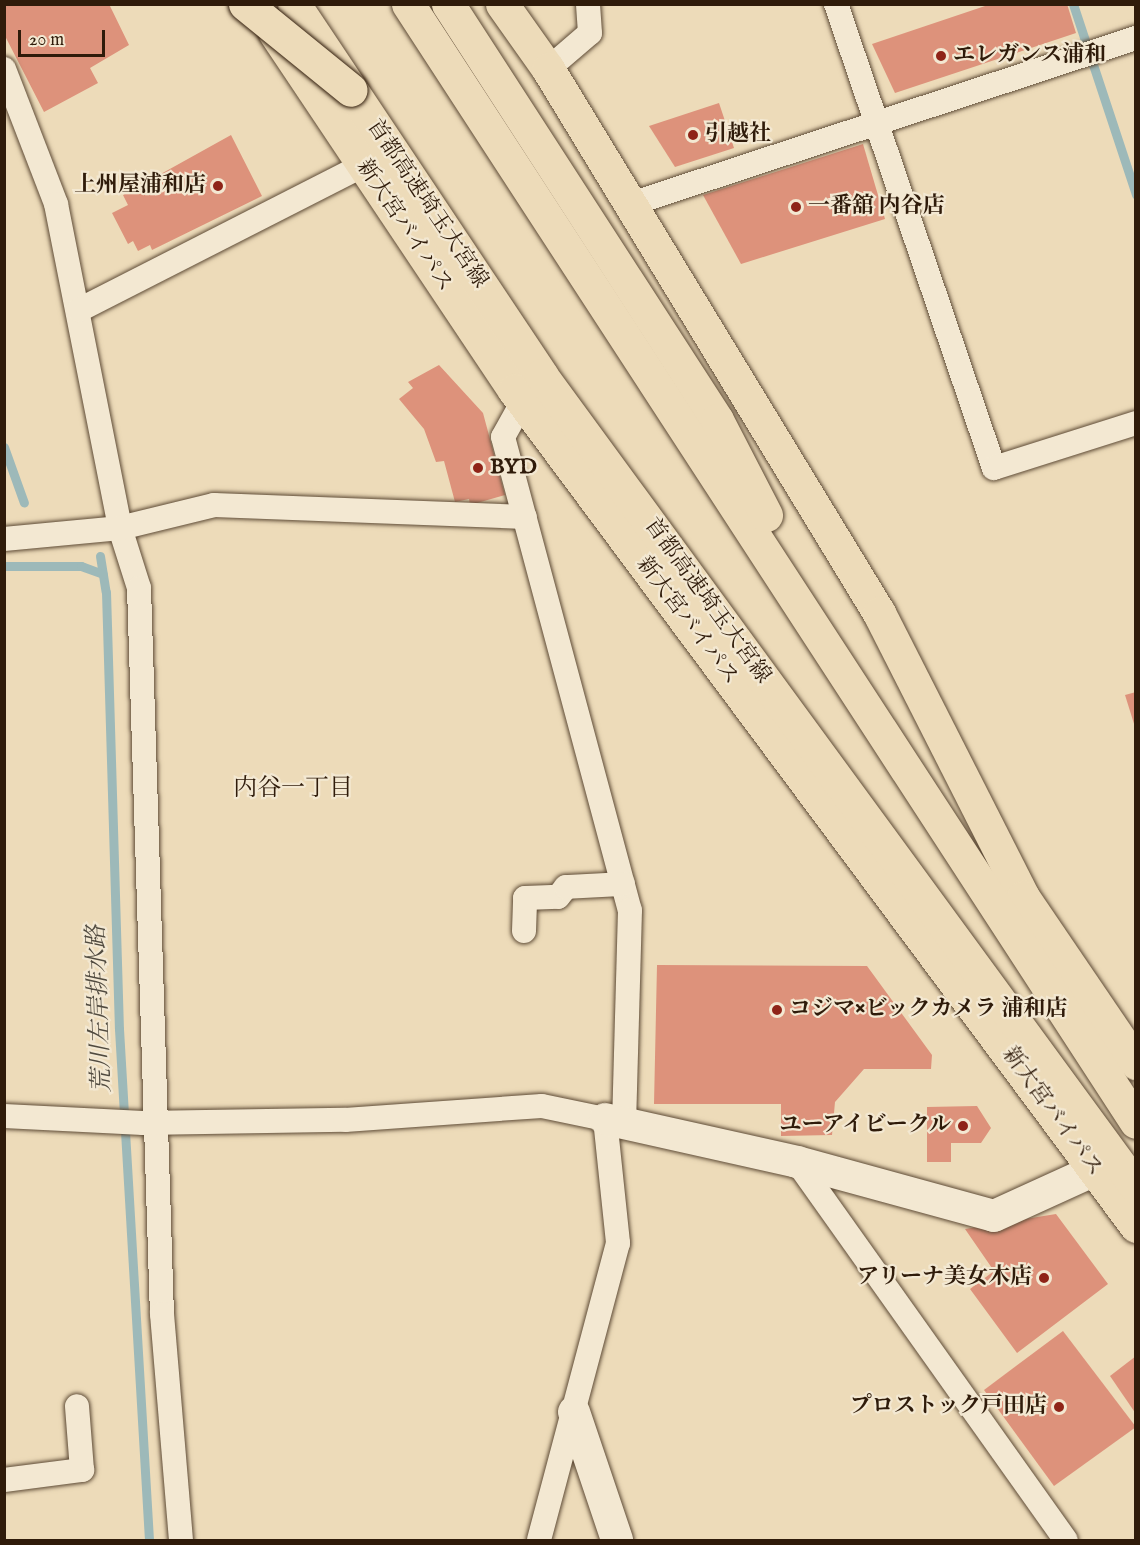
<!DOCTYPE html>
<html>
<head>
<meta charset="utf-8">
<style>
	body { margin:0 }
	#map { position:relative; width:1140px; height:1545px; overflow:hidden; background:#eddbb9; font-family:"IM FELL English","Noto Serif JP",serif }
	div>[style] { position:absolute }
	.stream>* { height:9px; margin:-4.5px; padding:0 4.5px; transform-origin:4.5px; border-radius:4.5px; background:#9db9b9 }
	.building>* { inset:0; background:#dd927b }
	.roads { filter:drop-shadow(0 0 2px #5e4b36) drop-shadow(0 0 2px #5e4b36) }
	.minor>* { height:24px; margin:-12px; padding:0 12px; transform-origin:12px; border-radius:12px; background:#f3e8d2 }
	.tertiary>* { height:32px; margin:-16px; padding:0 16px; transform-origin:16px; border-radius:16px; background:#f3e8d2 }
	.trunk>* { height:33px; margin:-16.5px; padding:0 16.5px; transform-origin:16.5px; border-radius:16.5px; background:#eddbb9 }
	.motorway>* { height:33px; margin:-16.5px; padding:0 16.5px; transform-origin:16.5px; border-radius:16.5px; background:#eddbb9 }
	.bridges { filter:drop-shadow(0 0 2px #2f1b0a) drop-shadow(0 0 2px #2f1b0a) }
	.motorway-bridge>* { height:33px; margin:-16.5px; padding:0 16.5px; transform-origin:16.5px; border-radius:16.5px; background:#eddbb9 }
	.dots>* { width:16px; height:16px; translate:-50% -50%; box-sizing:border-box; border:3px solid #f3e8d2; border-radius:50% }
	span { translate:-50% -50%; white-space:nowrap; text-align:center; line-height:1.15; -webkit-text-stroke:4.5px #f3e8d2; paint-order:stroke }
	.poi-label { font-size:22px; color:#2f1b0a; font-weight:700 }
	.left { translate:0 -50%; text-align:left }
	.right { translate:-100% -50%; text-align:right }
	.street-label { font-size:22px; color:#2f1b0a }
	.neighbourhood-label { font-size:24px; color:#2f1b0a }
	.water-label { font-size:24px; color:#504a3f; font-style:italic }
	.frame { position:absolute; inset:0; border:6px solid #2f1b0a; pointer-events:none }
	.scale { position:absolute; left:18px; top:30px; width:87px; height:27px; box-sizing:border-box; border:3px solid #2f1b0a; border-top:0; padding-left:8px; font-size:18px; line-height:21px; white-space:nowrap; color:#2f1b0a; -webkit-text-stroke:4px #f3e8d2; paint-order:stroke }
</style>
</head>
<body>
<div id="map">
	<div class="stream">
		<div style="left:1073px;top:4px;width:201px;rotate:71.7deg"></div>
		<div style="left:4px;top:447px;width:59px;rotate:70.3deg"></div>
		<div style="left:100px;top:556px;width:36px;rotate:81deg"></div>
		<div style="left:106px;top:592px;width:437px;rotate:88.3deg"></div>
		<div style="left:119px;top:1029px;width:512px;rotate:86.64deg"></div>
		<div style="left:4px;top:566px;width:77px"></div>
		<div style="left:81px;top:566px;width:23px;rotate:20deg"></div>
	</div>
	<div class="building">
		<div style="clip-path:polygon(4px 4px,109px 4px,129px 45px,90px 68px,98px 83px,44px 112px,4px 34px)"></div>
		<div style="clip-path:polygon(991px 4px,1067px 4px,1076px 33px,895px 93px,872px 44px)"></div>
		<div style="clip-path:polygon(719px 103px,734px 148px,675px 167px,649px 126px)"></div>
		<div style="clip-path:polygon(231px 135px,262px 196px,152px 250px,150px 245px,138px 251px,133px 241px,128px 244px,112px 213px,128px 205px,123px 195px)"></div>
		<div style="clip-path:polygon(863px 144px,885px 219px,741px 264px,703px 195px)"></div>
		<div style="clip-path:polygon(439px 365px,483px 413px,505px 495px,470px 505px,469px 499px,455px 502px,444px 461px,436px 462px,424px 429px,399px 399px,413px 388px,408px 382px)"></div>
		<div style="clip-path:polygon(1136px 692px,1136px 727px,1135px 727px,1125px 695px)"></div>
		<div style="clip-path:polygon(657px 965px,867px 966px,932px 1055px,931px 1069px,864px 1069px,835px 1102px,832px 1135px,781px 1136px,781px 1104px,654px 1104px)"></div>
		<div style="clip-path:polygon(977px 1106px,991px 1128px,981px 1143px,951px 1143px,951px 1162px,927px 1162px,927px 1107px)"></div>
		<div style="clip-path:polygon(1056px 1214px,1108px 1284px,1017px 1353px,970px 1289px,994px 1271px,965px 1229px)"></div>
		<div style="clip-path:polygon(1063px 1331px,1136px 1427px,1054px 1486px,984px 1390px)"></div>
		<div style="clip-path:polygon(1136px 1356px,1136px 1414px,1110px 1376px)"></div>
	</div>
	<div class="roads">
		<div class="minor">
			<div style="left:836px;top:4px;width:490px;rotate:71.2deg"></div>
			<div style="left:994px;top:468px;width:149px;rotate:-17.6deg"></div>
			<div style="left:4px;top:69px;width:145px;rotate:68.9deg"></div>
			<div style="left:56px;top:204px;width:330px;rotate:78.8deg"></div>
			<div style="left:120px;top:528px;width:63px;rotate:72.4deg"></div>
			<div style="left:139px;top:588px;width:726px;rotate:88.19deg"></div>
			<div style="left:162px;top:1314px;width:227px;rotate:85.2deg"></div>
			<div style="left:548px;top:69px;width:55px;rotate:-40.6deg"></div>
			<div style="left:590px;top:33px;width:29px;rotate:-94deg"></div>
			<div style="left:631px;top:204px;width:532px;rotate:-18.2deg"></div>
			<div style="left:79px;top:310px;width:319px;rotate:-27deg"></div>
			<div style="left:523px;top:401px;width:41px;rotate:119.1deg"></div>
			<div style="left:503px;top:437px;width:490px;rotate:75deg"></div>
			<div style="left:630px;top:910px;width:212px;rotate:91.6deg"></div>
			<div style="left:4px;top:539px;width:117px;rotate:-5.4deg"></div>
			<div style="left:120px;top:528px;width:97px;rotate:-13.7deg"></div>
			<div style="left:214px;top:505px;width:311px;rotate:2.2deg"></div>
			<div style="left:524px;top:931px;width:33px;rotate:-88deg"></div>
			<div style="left:525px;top:898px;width:33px;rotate:-2deg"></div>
			<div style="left:558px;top:897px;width:13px;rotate:-51deg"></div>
			<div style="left:566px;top:887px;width:57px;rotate:-3deg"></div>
			<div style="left:4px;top:1116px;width:139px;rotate:2.9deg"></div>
			<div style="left:143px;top:1123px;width:202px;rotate:-0.9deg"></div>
			<div style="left:345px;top:1120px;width:197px;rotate:-4.1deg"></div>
			<div style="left:542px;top:1106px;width:64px;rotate:11.7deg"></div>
			<div style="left:605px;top:1119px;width:125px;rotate:84deg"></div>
			<div style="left:618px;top:1243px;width:307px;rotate:104.9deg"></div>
			<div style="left:797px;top:1162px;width:464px;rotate:54.6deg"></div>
			<div style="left:4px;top:1480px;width:79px;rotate:-7.3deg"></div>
			<div style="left:82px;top:1470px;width:64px;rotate:-94.5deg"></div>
		</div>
		<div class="tertiary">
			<div style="left:605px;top:1119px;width:197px;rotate:12.6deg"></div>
			<div style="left:797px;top:1162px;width:204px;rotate:15.3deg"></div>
			<div style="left:994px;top:1216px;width:111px;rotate:-24.5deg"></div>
			<div style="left:574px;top:1412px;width:135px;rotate:71.4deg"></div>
		</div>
		<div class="trunk">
			<div style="left:502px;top:4px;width:80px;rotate:54.7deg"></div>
			<div style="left:548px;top:69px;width:637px;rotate:58.68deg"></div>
			<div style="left:879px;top:613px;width:318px;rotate:63.1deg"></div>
			<div style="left:1023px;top:897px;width:201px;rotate:55.8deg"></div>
			<div style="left:275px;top:33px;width:430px;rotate:56.2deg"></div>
			<div style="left:514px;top:390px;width:1042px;rotate:53.35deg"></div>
		</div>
		<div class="motorway">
			<div style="left:294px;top:4px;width:446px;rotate:56.3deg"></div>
			<div style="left:541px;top:375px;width:1007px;rotate:53.77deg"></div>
			<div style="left:408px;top:4px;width:1334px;rotate:56.93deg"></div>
			<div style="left:448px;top:4px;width:495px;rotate:57.1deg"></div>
			<div style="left:717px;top:420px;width:107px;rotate:62.7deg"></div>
		</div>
	</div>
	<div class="bridges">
		<div class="motorway-bridge">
			<div style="left:245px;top:4px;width:136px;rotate:39.1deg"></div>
		</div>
	</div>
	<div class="dots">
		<div style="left:941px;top:56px;background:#8f2418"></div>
		<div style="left:693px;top:135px;background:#8f2418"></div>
		<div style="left:218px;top:186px;background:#8f2418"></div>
		<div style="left:796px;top:207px;background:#8f2418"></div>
		<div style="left:478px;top:468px;background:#8f2418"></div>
		<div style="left:777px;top:1010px;background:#8f2418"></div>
		<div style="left:963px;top:1126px;background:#8f2418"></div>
		<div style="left:1044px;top:1278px;background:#8f2418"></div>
		<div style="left:1059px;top:1407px;background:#8f2418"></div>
	</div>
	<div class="poi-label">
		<span class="left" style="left:953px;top:56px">エレガンス浦和</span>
		<span class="left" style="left:705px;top:135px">引越社</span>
		<span class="right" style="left:206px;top:186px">上州屋浦和店</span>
		<span class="left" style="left:808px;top:207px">一番舘 内谷店</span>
		<span class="left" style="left:490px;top:468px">BYD</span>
		<span class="left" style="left:789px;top:1010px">コジマ×ビックカメラ 浦和店</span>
		<span class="right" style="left:951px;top:1126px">ユーアイビークル</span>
		<span class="right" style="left:1032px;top:1278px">アリーナ美女木店</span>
		<span class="right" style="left:1047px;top:1407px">プロストック戸田店</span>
	</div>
	<div class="street-label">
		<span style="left:427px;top:204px;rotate:56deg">首都高速埼玉大宮線</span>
		<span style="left:404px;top:226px;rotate:56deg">新大宮バイパス</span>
		<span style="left:707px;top:601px;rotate:54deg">首都高速埼玉大宮線</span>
		<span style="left:687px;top:621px;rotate:53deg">新大宮バイパス</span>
		<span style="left:1052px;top:1112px;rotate:54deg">新大宮バイパス</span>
	</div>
	<div class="neighbourhood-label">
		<span style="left:293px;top:789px">内谷一丁目</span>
	</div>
	<div class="water-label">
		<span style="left:100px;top:1009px;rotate:-92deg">荒川左岸排水路</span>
	</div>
	<div class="frame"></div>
	<div class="scale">20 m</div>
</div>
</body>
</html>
